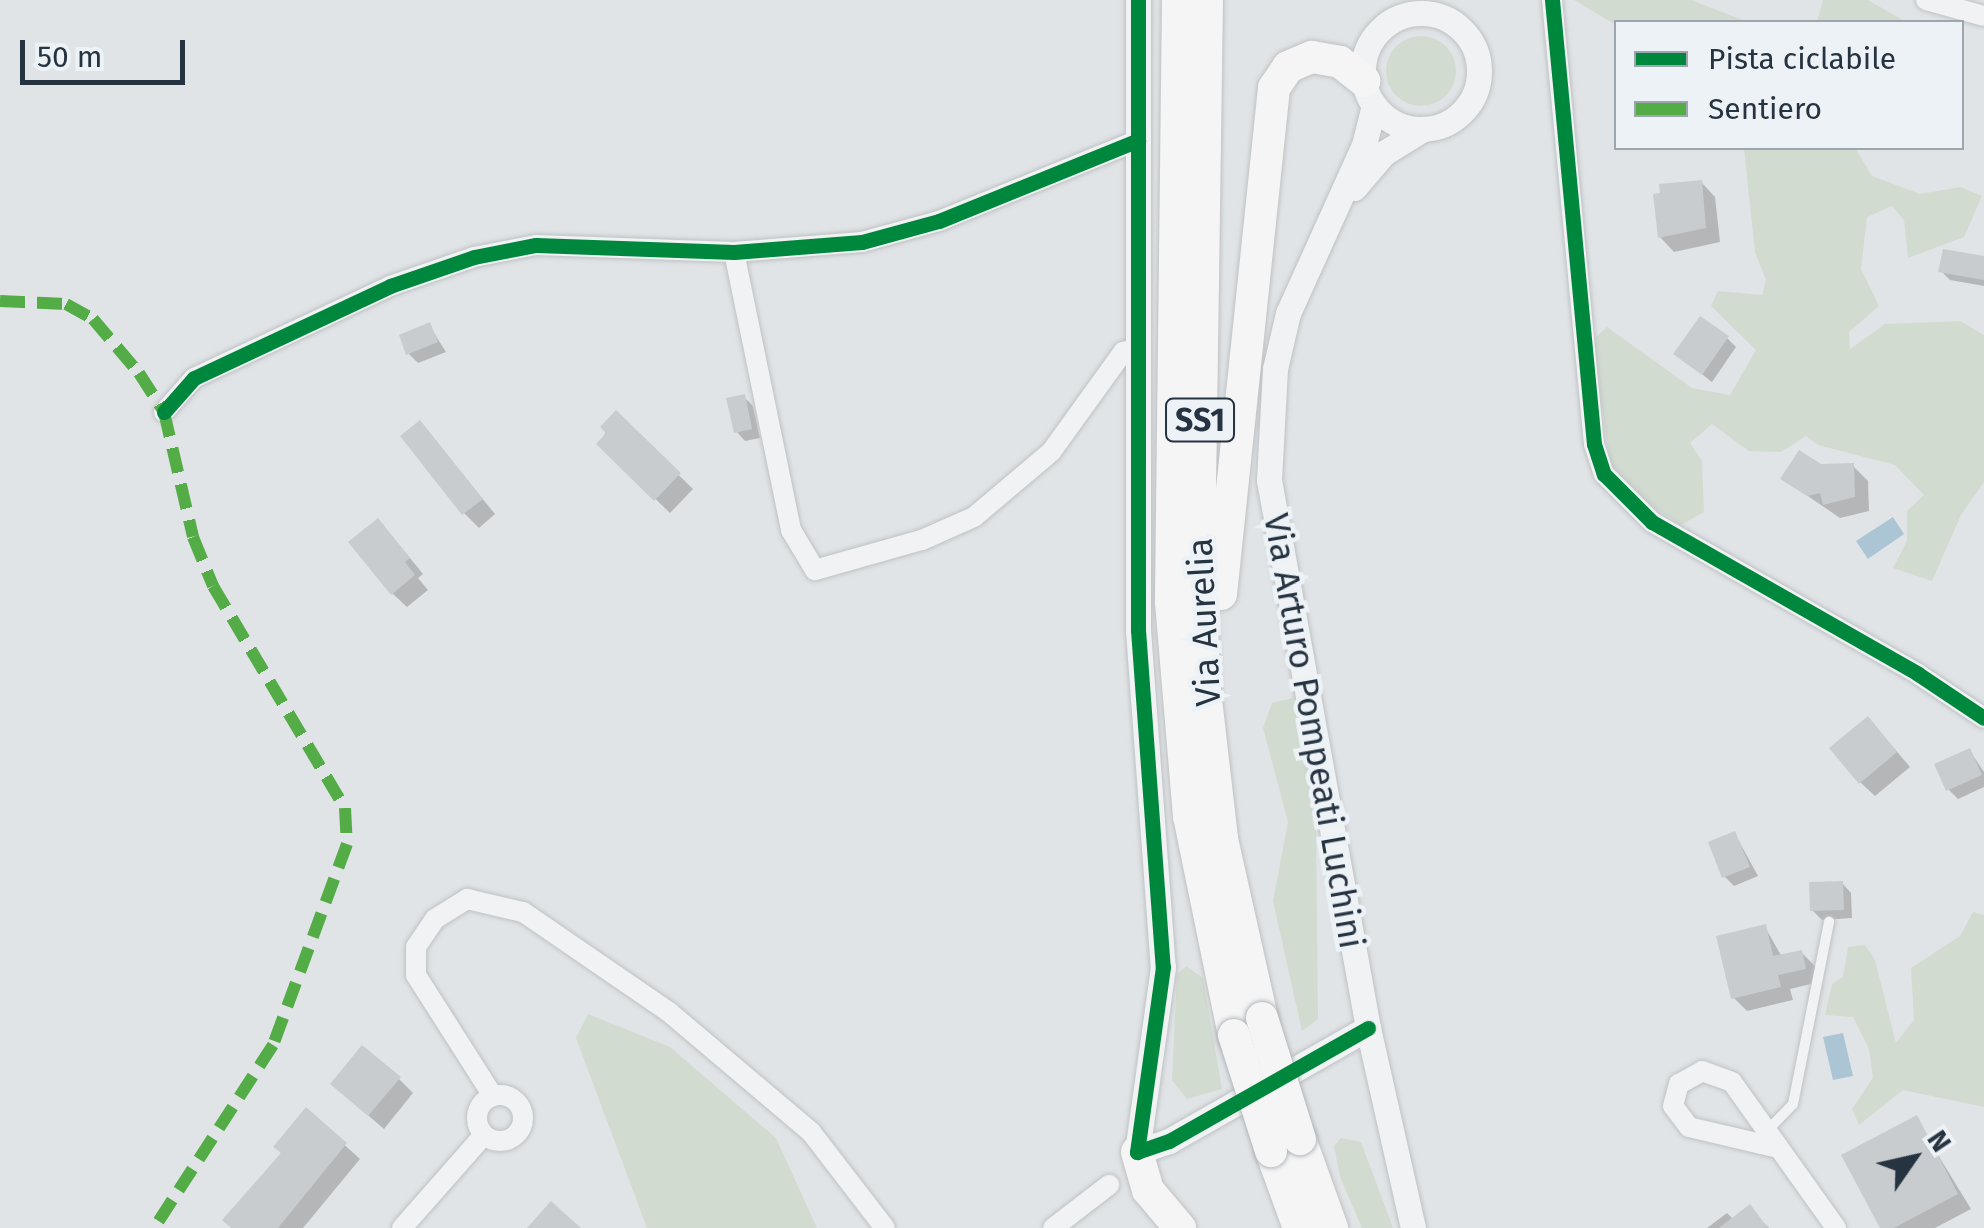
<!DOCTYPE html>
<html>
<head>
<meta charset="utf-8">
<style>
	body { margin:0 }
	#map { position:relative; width:1984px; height:1228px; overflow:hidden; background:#e1e4e6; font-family:"Fira Sans",sans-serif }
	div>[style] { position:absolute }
	.green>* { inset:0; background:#d2dbd0 }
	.round { border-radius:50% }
	.water>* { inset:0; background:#acc5d4 }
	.shadow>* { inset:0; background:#0003 }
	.building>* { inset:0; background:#c9ccce }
	.roads { filter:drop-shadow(0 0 2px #bfc2c4) drop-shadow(0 0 2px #bfc2c4) }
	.service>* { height:10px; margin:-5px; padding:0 5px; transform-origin:5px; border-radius:5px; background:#f0f2f3 }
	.minor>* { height:20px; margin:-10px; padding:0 10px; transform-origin:10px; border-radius:10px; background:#f0f2f3 }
	.minor>.ring { margin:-10px; padding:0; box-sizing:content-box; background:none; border:20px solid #f0f2f3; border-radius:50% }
	.tertiary>* { height:25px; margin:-12.5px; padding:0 12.5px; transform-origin:12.5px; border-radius:12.5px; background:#f0f2f3 }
	.tertiary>.ring { margin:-12.5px; padding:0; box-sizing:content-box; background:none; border:25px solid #f0f2f3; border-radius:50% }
	.trunk>* { height:32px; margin:-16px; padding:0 16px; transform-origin:16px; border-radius:16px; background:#f5f5f6 }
	.bridges { filter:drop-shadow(0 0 2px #b3b7bb) drop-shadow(0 0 2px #b3b7bb) }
	.trunk-bridge>* { height:32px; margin:-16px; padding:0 16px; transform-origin:16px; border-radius:16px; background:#f5f5f6 }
	.quiet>* { height:12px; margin-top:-6px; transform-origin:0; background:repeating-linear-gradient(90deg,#53ac46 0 25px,transparent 0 37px) }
	.cycleway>* { height:15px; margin:-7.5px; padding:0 7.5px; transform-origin:7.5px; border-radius:7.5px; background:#00873e }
	span { translate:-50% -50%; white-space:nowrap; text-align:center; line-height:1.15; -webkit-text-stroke:9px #edf2f6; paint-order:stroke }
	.shield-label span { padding:2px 8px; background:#edf2f6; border:2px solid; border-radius:8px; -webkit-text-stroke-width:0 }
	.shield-label { font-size:32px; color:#263341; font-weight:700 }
	.street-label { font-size:35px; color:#263341 }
	.legend { position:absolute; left:1614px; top:20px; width:350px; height:130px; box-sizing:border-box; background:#edf2f6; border:2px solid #9da6ae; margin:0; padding:12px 18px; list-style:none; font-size:30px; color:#263341 }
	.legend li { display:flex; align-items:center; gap:20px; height:50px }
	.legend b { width:50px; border:2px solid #9da6ae }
	.north { position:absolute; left:1864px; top:1108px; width:100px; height:100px; -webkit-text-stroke:8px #edf2f6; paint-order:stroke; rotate:56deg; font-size:28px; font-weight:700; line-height:40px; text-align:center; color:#263341 }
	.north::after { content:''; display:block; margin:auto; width:35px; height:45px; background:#263341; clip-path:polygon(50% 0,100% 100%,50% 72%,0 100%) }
	.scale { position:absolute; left:20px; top:40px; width:165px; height:45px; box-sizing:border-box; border:5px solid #263341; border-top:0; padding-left:12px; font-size:30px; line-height:35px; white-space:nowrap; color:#263341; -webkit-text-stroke:8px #edf2f6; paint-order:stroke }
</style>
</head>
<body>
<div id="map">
	<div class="green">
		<div style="clip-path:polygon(1574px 0,1691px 0,1748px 22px,1616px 25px)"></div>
		<div style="clip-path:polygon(1823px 0,1868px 0,1906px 22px,1817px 22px)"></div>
		<div class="round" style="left:1386px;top:36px;width:70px;height:70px"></div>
		<div style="clip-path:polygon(1744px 148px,1855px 148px,1872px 176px,1920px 194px,1961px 187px,1982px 196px,1964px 237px,1908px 258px,1904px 220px,1892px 206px,1867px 217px,1861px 269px,1879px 306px,1849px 332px,1850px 349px,1885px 324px,1960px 321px,1984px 335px,1984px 482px,1961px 515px,1932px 581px,1893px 568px,1907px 541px,1907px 511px,1924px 495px,1895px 465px,1818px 445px,1806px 436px,1781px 452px,1749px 451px,1712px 424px,1690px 443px,1702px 461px,1704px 512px,1681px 525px,1650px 505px,1610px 464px,1593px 340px,1607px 327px,1692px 388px,1730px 395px,1756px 350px,1711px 306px,1718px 291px,1762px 295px,1766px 280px,1755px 252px)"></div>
		<div style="clip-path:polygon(1293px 698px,1316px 820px,1318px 1019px,1302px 1031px,1273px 901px,1288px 822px,1263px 728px,1272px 703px)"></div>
		<div style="clip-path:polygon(1973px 912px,1984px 915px,1984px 1107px,1903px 1090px,1859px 1125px,1852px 1109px,1873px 1078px,1869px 1049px,1853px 1017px,1825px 1015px,1832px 984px,1843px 977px,1848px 947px,1865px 945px,1875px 960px,1896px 1043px,1914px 1020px,1911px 968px,1960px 936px)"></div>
		<div style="clip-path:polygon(1186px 966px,1203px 978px,1222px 1089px,1187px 1099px,1172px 1080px,1177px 975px)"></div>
		<div style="clip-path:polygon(588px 1014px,670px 1047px,776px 1138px,817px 1228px,647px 1228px,576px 1038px)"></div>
		<div style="clip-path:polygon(1341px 1138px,1361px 1142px,1393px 1228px,1362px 1228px,1340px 1177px,1334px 1146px)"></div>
	</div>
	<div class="water">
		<div style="clip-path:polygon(1893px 517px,1904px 534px,1868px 559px,1856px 541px)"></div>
		<div style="clip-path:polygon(1843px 1033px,1853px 1076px,1833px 1080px,1823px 1037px)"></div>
	</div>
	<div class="shadow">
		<div style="clip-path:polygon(1701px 182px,1715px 197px,1720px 242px,1674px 252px,1660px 237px)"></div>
		<div style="clip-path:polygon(1984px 259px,1984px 286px,1950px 280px,1941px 271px)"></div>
		<div style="clip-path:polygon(429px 325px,446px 352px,418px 363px,408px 353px)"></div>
		<div style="clip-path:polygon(1727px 338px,1736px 347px,1712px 382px,1676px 354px)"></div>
		<div style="clip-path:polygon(744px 397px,753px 406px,760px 438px,745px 441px,736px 431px)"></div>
		<div style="clip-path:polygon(616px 414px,693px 489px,670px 513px,599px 444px)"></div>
		<div style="clip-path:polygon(420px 423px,495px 514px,479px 528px,464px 513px)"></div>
		<div style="clip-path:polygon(1821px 466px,1853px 466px,1868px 481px,1869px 511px,1840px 518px,1783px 479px)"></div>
		<div style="clip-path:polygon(392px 536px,423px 574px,418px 578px,428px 590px,407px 607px,392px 593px)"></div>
		<div style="clip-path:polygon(1882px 734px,1910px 767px,1875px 796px,1860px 782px)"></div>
		<div style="clip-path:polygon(1970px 751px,1984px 772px,1984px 787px,1958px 799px,1948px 789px)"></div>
		<div style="clip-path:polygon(1735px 834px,1758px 876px,1734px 886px,1725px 877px)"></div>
		<div style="clip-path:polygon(1842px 883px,1851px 893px,1852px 918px,1822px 920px,1812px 910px)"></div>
		<div style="clip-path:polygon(1765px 927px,1782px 957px,1801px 952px,1815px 966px,1819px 982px,1790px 989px,1793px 1000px,1747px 1011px,1733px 997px)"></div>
		<div style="clip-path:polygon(399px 1079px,413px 1093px,384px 1129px,348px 1098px)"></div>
		<div style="clip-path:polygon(307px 1111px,360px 1159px,303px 1228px,234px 1228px)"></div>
		<div style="clip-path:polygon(1916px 1119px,1971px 1209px,1935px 1228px,1883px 1228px)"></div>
		<div style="clip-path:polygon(1750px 1208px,1769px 1228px,1707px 1228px,1727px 1213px,1734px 1220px)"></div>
	</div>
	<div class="building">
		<div style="clip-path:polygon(1702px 180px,1706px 228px,1658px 238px,1653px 194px,1660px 193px,1659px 184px)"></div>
		<div style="clip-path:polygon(1943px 249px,1984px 256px,1984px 280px,1938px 272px)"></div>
		<div style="clip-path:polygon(1700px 316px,1729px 336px,1702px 375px,1673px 354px)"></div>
		<div style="clip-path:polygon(430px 322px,438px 342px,406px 355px,399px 335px)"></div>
		<div style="clip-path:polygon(745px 394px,752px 429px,734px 433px,726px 398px)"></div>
		<div style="clip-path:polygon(616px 410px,681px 473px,654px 501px,596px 444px,606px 433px,600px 427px)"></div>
		<div style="clip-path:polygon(420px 420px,483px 499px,462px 515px,400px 436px)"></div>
		<div style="clip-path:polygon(1799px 450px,1821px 464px,1854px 463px,1855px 497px,1823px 505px,1820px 493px,1807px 496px,1780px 479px)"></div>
		<div style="clip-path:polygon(378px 518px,410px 558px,405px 562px,415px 575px,391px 595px,348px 542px)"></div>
		<div style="clip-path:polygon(1868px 716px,1897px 752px,1859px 784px,1829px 748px)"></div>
		<div style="clip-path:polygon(1970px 748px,1982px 775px,1946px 791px,1934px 764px)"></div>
		<div style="clip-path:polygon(1735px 831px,1750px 867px,1722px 878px,1708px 842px)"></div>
		<div style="clip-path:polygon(1843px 881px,1844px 910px,1810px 911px,1809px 882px)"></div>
		<div style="clip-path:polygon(1766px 924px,1773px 956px,1802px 950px,1806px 969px,1778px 975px,1781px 987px,1731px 999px,1716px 936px)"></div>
		<div style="clip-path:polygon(362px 1045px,401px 1077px,368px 1116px,330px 1084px)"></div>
		<div style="clip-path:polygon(306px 1107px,347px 1143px,278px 1228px,231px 1228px,222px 1220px,281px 1153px,273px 1147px)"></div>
		<div style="clip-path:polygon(1917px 1115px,1958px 1194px,1894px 1228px,1880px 1228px,1841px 1155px)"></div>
		<div style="clip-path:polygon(551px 1201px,581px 1228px,527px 1228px)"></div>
		<div style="clip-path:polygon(1750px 1204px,1768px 1228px,1719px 1228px)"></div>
	</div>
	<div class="roads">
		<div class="service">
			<div style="left:1767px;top:1131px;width:37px;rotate:-46deg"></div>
			<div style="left:1793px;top:1104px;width:186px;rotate:-78.8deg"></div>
		</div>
		<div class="minor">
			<div style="left:1552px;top:0;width:446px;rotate:84.6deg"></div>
			<div style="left:1594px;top:444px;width:32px;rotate:72deg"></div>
			<div style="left:1604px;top:474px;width:68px;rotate:45deg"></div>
			<div style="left:1652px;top:522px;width:306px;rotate:29.7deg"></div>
			<div style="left:1918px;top:674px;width:79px;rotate:33.7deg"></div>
			<div style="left:1926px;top:0;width:60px;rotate:15.4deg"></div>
			<div style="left:734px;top:252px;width:284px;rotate:78.4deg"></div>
			<div style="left:791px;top:530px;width:47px;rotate:59deg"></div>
			<div style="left:815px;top:570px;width:111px;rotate:-15.7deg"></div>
			<div style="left:922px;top:540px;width:57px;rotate:-23.9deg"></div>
			<div style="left:974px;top:517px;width:101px;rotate:-40.2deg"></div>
			<div style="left:1051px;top:452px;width:123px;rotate:-54.2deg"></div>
			<div style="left:1123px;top:352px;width:13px;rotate:-13deg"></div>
			<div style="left:164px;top:412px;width:45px;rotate:-48.6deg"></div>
			<div style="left:194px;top:378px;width:217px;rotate:-25.1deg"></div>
			<div style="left:390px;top:286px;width:89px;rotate:-19deg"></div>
			<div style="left:474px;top:257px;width:63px;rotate:-11deg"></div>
			<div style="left:536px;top:245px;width:198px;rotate:2deg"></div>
			<div style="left:734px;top:252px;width:128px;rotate:-4.5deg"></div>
			<div style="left:862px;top:242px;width:80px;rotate:-15.3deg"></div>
			<div style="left:939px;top:221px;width:215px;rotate:-22.1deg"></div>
			<div class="ring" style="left:477px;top:1095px;width:26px;height:26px"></div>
			<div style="left:493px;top:1096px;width:143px;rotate:-122.5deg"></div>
			<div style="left:416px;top:975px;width:28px;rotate:-90deg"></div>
			<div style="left:416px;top:947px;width:34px;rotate:-56deg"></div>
			<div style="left:435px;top:919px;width:38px;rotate:-32deg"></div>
			<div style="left:467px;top:899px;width:57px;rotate:13.1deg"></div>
			<div style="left:523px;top:912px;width:177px;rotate:34.4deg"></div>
			<div style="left:669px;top:1012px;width:186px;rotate:40.2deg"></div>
			<div style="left:811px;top:1132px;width:121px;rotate:52.4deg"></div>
			<div style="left:1774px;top:1147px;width:87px;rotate:-166.8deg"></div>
			<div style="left:1689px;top:1127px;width:26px;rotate:-127deg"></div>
			<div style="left:1673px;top:1106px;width:23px;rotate:-75deg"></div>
			<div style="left:1679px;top:1084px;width:26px;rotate:-29deg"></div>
			<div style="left:1702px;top:1071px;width:32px;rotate:20deg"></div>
			<div style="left:1732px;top:1082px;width:179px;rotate:54.5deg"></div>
			<div style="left:402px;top:1228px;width:124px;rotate:-48.6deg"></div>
			<div style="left:1053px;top:1228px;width:71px;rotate:-37.5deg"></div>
		</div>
		<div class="tertiary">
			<div style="left:1138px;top:0;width:630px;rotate:90deg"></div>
			<div style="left:1138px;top:630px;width:338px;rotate:85.8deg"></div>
			<div style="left:1163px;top:967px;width:187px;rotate:98deg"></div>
			<div style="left:1137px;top:1152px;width:34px;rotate:-19deg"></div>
			<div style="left:1169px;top:1141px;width:229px;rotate:-29.6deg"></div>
			<div class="ring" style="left:1363px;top:13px;width:91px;height:91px"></div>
			<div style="left:1374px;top:105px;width:41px;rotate:104deg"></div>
			<div style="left:1364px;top:145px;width:184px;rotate:114.3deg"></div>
			<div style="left:1288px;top:313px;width:57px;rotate:103.1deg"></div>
			<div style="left:1275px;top:369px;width:111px;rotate:93.1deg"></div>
			<div style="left:1269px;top:480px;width:557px;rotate:79.76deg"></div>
			<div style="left:1368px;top:1028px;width:205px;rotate:77.3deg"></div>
			<div style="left:1354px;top:188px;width:46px;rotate:-49.4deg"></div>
			<div style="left:1384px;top:153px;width:46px;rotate:-31.6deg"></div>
		</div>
		<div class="trunk">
			<div style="left:1178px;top:0;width:602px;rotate:90.67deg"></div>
			<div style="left:1171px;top:602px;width:215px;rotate:85.2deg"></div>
			<div style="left:1189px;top:816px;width:224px;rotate:78.4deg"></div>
			<div style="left:1207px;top:0;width:561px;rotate:90.82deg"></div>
			<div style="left:1199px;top:561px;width:130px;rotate:87.4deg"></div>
			<div style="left:1205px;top:691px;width:149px;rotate:83.4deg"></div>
			<div style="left:1222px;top:839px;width:183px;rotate:77.4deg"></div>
			<div style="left:1221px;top:594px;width:509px;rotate:-84.02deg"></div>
			<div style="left:1274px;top:88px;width:25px;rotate:-56deg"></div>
			<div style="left:1288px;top:67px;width:26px;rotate:-23deg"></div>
			<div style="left:1312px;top:57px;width:28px;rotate:10deg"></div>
			<div style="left:1340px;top:62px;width:31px;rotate:38deg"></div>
			<div style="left:1300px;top:1139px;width:95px;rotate:70.2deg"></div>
			<div style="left:1271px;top:1151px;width:82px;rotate:70deg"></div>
			<div style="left:1137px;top:1152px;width:40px;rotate:74deg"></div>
			<div style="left:1148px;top:1190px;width:50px;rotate:49.9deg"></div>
		</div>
	</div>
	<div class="bridges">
		<div class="trunk-bridge">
			<div style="left:1262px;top:1018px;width:127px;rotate:72.6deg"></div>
			<div style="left:1234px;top:1035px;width:122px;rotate:72.3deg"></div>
		</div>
	</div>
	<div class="quiet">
		<div style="left:0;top:301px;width:66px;rotate:2.6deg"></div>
		<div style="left:66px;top:304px;width:31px;rotate:29deg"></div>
		<div style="left:93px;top:319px;width:71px;rotate:49.6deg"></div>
		<div style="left:139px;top:373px;width:46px;rotate:57.3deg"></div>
		<div style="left:164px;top:412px;width:128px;rotate:76.9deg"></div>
		<div style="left:193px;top:537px;width:53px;rotate:67.8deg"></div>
		<div style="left:213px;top:586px;width:258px;rotate:59.3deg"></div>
		<div style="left:345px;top:808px;width:36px;rotate:87deg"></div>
		<div style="left:347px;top:844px;width:214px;rotate:110.2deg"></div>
		<div style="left:273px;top:1045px;width:218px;rotate:123deg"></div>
	</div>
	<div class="cycleway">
		<div style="left:1138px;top:0;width:630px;rotate:90deg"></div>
		<div style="left:1138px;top:630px;width:338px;rotate:85.8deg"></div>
		<div style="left:1163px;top:967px;width:187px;rotate:98deg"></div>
		<div style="left:1137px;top:1152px;width:34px;rotate:-19deg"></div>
		<div style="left:1169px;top:1141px;width:229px;rotate:-29.6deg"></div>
		<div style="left:1552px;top:0;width:446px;rotate:84.6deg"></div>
		<div style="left:1594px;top:444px;width:32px;rotate:72deg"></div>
		<div style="left:1604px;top:474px;width:68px;rotate:45deg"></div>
		<div style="left:1652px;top:522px;width:306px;rotate:29.7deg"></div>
		<div style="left:1918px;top:674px;width:79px;rotate:33.7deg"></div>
		<div style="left:164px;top:412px;width:45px;rotate:-48.6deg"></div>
		<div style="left:194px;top:378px;width:217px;rotate:-25.1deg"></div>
		<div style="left:390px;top:286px;width:89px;rotate:-19deg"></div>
		<div style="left:474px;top:257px;width:63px;rotate:-11deg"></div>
		<div style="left:536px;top:245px;width:198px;rotate:2deg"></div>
		<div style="left:734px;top:252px;width:128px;rotate:-4.5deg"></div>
		<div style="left:862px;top:242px;width:80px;rotate:-15.3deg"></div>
		<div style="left:939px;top:221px;width:215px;rotate:-22.1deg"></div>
	</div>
	<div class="shield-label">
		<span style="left:1200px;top:420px">SS1</span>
	</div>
	<div class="street-label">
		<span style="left:1204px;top:622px;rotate:-93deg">Via Aurelia</span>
		<span style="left:1314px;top:731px;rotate:80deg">Via Arturo Pompeati Luchini</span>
	</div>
	<ul class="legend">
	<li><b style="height:12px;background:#00873e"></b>Pista ciclabile</li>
	<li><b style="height:12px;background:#53ac46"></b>Sentiero</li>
	</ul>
	<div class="north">N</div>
	<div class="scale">50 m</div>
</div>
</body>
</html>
